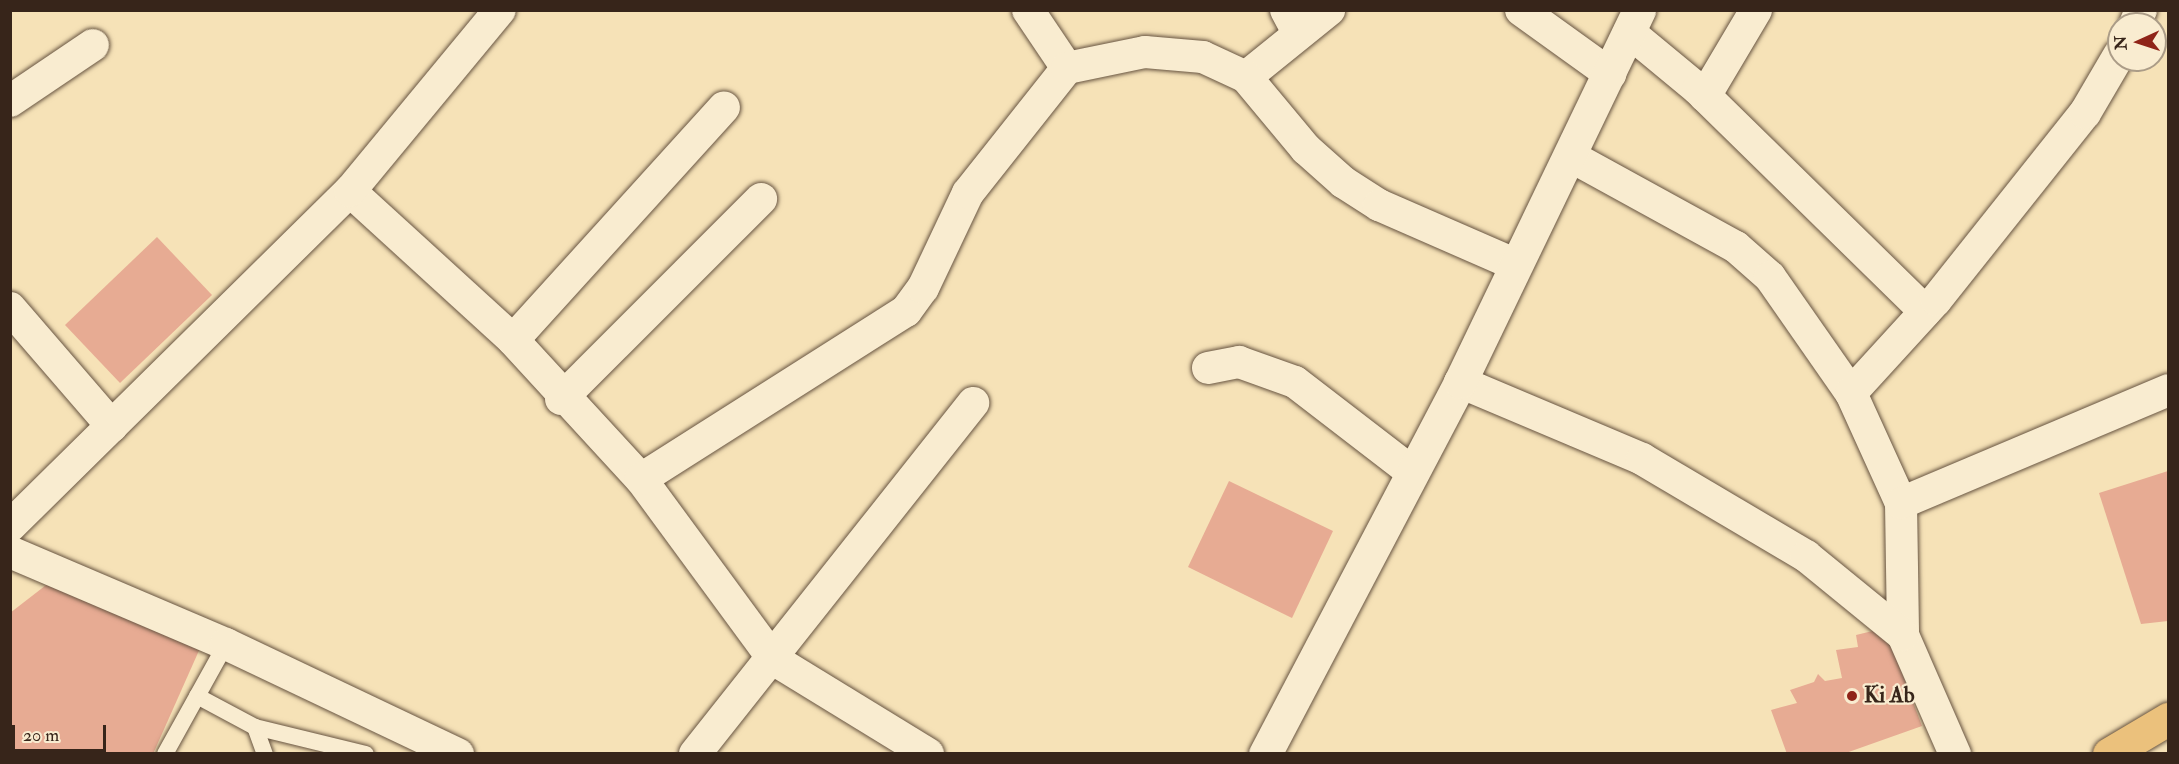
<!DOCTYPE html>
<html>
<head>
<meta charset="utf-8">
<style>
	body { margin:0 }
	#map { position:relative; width:2179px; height:764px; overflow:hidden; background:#f6e2b7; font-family:"IM FELL Double Pica",serif }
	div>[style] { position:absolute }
	.building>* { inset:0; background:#e7ab93 }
	.roads { filter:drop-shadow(0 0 2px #675441) drop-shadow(0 0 2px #675441) }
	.service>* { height:16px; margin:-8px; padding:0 8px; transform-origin:8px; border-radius:8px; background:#f9ecd0 }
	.minor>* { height:32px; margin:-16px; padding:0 16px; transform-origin:16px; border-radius:16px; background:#f9ecd0 }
	.tertiary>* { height:33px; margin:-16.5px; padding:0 16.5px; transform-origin:16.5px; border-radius:16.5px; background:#f9ecd0 }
	.primary>* { height:33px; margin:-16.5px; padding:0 16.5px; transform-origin:16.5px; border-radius:16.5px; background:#ebc17c }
	.dots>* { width:16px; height:16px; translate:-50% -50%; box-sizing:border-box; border:3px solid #f9ecd0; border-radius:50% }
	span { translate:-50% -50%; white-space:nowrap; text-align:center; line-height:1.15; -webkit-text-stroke:4.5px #f9ecd0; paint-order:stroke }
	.poi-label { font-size:22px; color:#37251a; font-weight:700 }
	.left { translate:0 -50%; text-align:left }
	.frame { position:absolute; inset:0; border:12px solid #37251a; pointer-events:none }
	.north { position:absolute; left:2107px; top:12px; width:60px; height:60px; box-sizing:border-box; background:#f9ecd0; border:2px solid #ab9c87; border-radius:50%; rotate:267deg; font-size:16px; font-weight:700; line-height:24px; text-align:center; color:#37251a }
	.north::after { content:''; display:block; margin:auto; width:21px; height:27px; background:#8f2418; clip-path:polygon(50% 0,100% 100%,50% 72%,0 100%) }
	.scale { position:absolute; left:12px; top:725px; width:94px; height:27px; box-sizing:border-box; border:3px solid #37251a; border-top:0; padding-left:8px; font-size:18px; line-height:21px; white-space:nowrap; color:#37251a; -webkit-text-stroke:4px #f9ecd0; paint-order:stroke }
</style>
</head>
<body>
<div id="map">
	<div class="building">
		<div style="clip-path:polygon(157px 237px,212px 295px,120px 383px,65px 325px)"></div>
		<div style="clip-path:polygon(2168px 471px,2168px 621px,2141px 624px,2099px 493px)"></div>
		<div style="clip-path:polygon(1229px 481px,1333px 531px,1292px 618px,1188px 567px)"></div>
		<div style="clip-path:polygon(50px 582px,201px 646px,153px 754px,10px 754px,10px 613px)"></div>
		<div style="clip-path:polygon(1885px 628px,1922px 726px,1843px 754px,1787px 754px,1771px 710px,1797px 703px,1790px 690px,1814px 682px,1818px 674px,1825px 681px,1842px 678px,1836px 650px,1858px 647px,1856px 635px)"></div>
	</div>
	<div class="roads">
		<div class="service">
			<div style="left:197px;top:696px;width:66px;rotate:28.1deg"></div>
			<div style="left:255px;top:727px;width:29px;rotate:70deg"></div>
			<div style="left:255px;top:727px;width:114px;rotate:13.7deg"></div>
			<div style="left:165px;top:754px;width:126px;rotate:-61deg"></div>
		</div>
		<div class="minor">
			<div style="left:1028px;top:10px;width:70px;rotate:56.1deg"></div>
			<div style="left:1286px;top:10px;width:27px;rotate:62deg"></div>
			<div style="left:1521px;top:10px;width:110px;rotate:35.7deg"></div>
			<div style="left:2135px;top:24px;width:15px;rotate:-67deg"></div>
			<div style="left:1629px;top:32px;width:89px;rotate:39.6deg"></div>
			<div style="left:1698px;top:89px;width:318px;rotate:44.4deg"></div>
			<div style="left:1246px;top:77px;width:107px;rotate:-38.9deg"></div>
			<div style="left:1705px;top:96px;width:100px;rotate:-59.3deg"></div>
			<div style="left:10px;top:101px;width:100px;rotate:-34deg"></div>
			<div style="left:1572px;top:157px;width:187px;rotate:28.8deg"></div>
			<div style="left:1736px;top:247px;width:45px;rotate:41.4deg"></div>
			<div style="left:1770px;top:277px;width:141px;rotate:55.1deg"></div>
			<div style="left:1851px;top:393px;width:121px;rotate:65.6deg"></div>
			<div style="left:1901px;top:503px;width:132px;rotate:89.1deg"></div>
			<div style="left:1903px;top:635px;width:130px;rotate:66.4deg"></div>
			<div style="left:350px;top:191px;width:221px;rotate:42.4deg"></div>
			<div style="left:513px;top:340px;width:189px;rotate:47.4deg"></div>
			<div style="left:641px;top:479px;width:223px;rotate:53.7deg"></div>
			<div style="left:773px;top:659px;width:182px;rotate:31.5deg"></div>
			<div style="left:10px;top:308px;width:156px;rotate:49.2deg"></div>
			<div style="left:513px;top:340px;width:314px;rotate:-47.8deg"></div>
			<div style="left:1208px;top:368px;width:32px;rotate:-11deg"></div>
			<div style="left:1239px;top:362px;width:59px;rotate:19.7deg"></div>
			<div style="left:1295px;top:382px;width:148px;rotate:37.6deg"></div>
			<div style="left:1460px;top:382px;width:198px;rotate:22.9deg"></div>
			<div style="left:1642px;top:459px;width:191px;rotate:30.6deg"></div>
			<div style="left:1806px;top:556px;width:125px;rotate:39.2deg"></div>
			<div style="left:1851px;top:393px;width:126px;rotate:-47.6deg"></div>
			<div style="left:1936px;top:300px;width:239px;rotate:-51.5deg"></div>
			<div style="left:2085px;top:113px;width:67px;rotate:-59.6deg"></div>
			<div style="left:561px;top:399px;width:283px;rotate:-45deg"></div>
			<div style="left:641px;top:479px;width:314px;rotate:-32.4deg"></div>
			<div style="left:906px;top:311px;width:29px;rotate:-54deg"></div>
			<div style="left:923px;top:288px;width:105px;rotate:-64.7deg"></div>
			<div style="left:968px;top:193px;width:159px;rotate:-51.6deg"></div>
			<div style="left:1067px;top:68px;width:80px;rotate:-11.6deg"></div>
			<div style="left:1145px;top:52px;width:58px;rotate:4.9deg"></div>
			<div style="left:1203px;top:57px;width:47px;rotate:24.9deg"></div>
			<div style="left:1246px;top:77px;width:94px;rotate:50.2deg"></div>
			<div style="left:1306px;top:149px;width:50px;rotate:41.7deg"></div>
			<div style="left:1343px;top:182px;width:43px;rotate:32.6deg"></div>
			<div style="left:1379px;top:205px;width:147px;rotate:23.6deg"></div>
			<div style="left:1901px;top:503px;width:290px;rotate:-22.9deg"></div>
			<div style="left:10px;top:526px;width:477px;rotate:-44.6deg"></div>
			<div style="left:350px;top:191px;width:235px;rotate:-50.4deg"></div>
			<div style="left:10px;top:552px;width:235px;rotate:23.1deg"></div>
			<div style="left:226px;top:644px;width:257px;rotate:25.4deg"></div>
			<div style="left:695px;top:754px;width:448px;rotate:-51.6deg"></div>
		</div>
		<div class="tertiary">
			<div style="left:1265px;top:754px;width:420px;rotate:-62.3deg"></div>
			<div style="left:1460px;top:382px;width:413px;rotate:-64.3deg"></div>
		</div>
		<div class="primary">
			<div style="left:2109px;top:754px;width:69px;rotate:-30.7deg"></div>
		</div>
	</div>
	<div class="dots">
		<div style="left:1852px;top:696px;background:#8f2418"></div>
	</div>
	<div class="poi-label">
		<span class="left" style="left:1864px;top:696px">Ki Ab</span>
	</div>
	<div class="frame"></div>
	<div class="north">N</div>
	<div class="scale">20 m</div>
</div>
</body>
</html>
